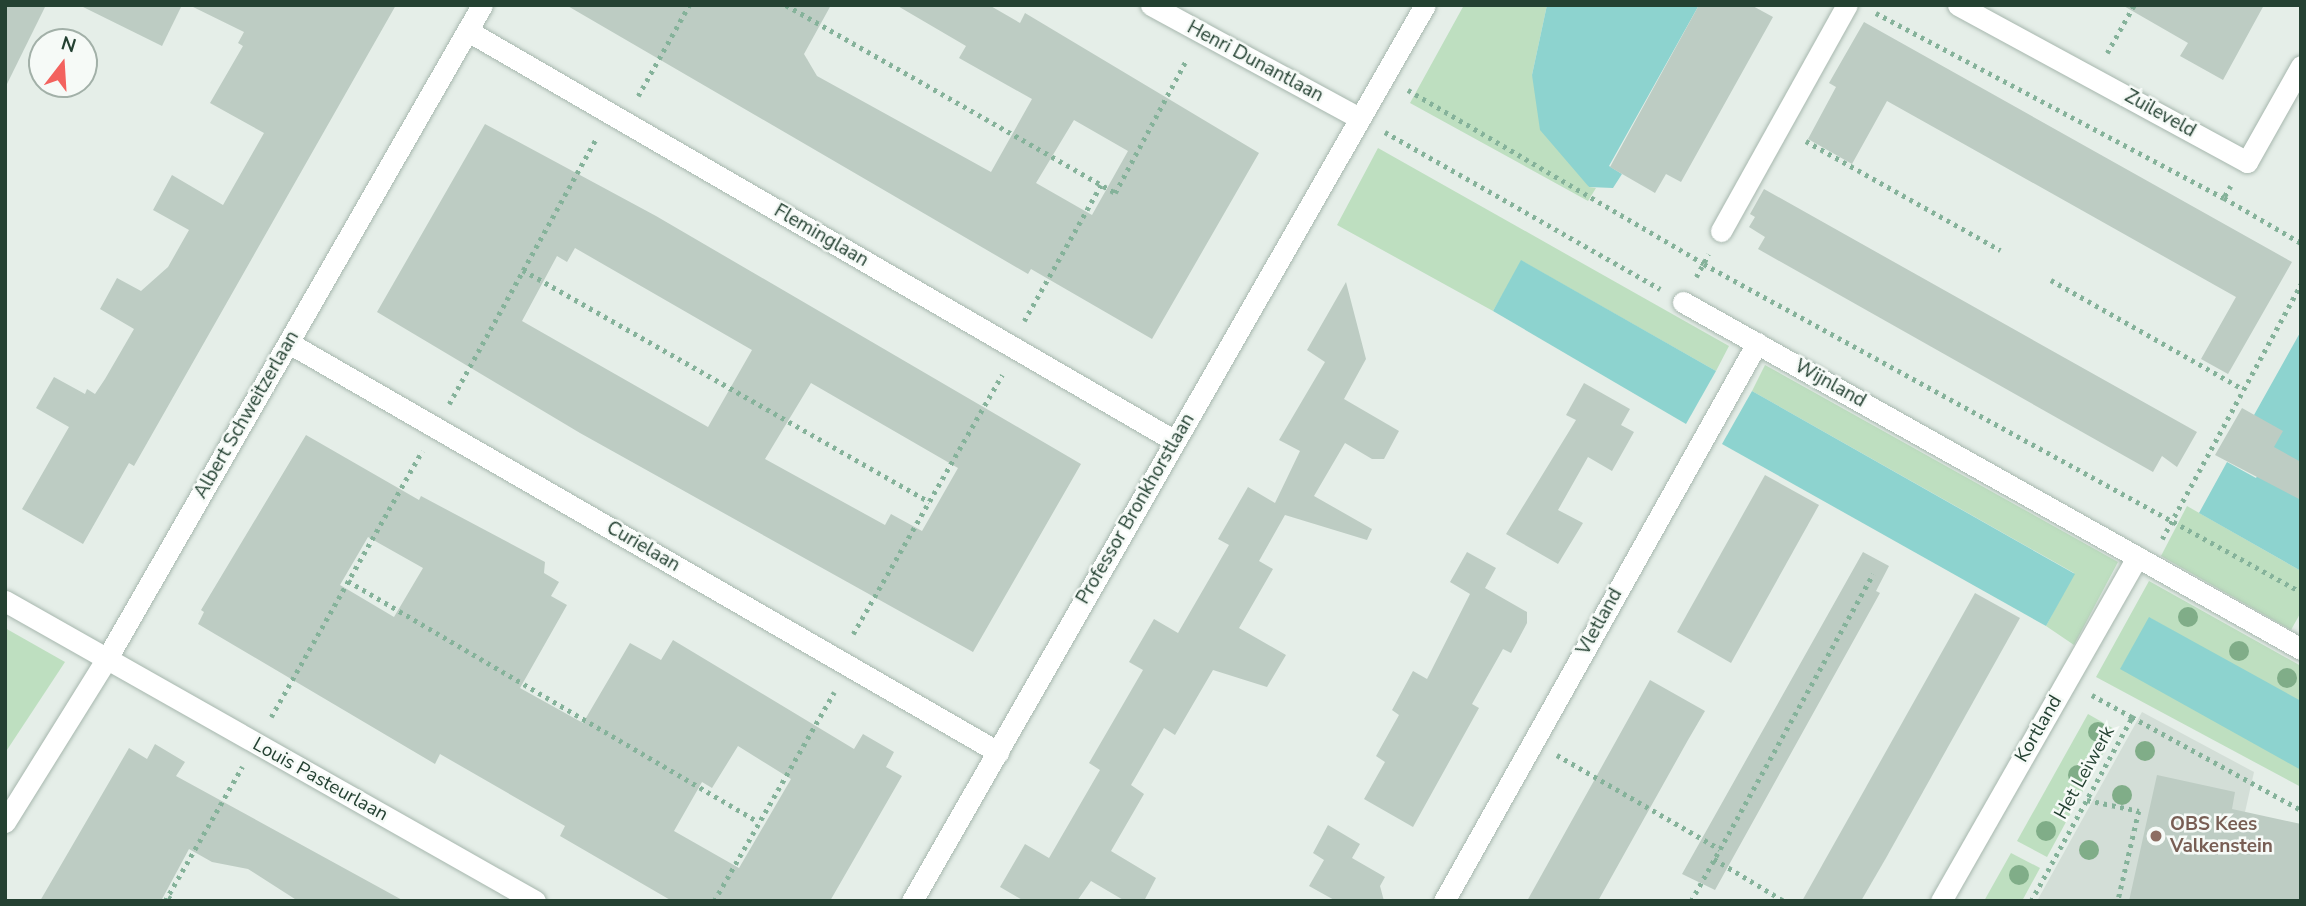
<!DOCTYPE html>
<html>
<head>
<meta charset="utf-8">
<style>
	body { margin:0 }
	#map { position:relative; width:2306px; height:906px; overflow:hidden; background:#e5eee8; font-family:"Nunito Sans",sans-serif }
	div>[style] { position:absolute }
	.built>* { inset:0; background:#d3ded7 }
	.green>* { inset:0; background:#bedfc0 }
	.water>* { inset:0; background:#8dd3cf }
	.building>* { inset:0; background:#bdccc3 }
	.path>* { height:4.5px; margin-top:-2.25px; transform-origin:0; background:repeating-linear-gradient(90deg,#85b29a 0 3.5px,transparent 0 8.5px) }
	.roads { filter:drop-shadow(0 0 2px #a7b7ae) drop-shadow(0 0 2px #a7b7ae) }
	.minor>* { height:21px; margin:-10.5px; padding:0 10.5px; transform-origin:10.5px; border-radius:10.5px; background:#fff }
	.trees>* { width:20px; height:20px; margin:-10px; border-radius:50%; background:#80ad88 }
	.dots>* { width:19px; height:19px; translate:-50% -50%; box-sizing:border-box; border:4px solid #f6faf7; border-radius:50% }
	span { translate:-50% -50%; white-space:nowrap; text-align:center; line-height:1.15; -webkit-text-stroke:5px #f6faf7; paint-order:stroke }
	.street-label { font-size:19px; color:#244132 }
	.education-label { font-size:19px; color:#785e54; font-weight:700 }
	.left { translate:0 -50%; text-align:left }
	.frame { position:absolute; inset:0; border:7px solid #244132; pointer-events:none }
	.north { position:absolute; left:28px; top:28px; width:70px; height:70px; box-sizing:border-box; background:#f6faf7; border:2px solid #a2b0a8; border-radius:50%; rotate:17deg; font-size:19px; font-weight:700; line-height:28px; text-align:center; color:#244132 }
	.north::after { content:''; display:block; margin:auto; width:24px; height:32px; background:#f3625e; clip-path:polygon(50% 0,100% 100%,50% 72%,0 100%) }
</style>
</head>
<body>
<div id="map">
	<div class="built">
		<div style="clip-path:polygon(2142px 712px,2254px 772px,2225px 901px,2037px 901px)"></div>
	</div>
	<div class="green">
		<div style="clip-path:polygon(1464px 5px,1547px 5px,1532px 75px,1589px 187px,1596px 188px,1588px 201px,1410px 103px)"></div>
		<div style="clip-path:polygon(1378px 148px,1729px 346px,1716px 371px,1522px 261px,1493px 311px,1337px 225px)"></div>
		<div style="clip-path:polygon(1765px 365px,2118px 562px,2074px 645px,2046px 626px,2074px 573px,1752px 391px)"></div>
		<div style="clip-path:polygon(2187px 506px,2301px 571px,2301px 612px,2291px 630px,2161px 556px)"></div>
		<div style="clip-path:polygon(2149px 581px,2301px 666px,2301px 703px,2150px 618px,2121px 668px,2301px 769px,2301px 787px,2096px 677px)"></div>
		<div style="clip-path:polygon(5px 628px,65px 662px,5px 753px)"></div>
		<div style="clip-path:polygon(2088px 714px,2116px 730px,2047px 857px,2017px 841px)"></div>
		<div style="clip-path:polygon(2011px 853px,2040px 868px,2022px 901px,1984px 901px)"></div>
	</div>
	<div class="water">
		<div style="clip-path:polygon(1547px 5px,1699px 5px,1609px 166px,1622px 174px,1613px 188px,1589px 187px,1540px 130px,1532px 75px)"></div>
		<div style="clip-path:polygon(1521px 260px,1716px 371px,1686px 424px,1493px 311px)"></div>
		<div style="clip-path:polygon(2301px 331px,2301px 571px,2199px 513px,2227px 462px,2256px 478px,2274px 447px,2254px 415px)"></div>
		<div style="clip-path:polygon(1752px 391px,2075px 574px,2046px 626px,1722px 444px)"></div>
		<div style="clip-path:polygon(2149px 617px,2301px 701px,2301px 770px,2120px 669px)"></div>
	</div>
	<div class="building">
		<div style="clip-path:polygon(5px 5px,46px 5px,5px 88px)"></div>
		<div style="clip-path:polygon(79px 5px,182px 5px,162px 46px)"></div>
		<div style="clip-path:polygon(189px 5px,396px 5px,134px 466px,129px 463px,83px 544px,22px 509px,69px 427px,36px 408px,54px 377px,85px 394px,87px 389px,95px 394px,105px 379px,134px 329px,100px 309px,117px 278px,141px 291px,168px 267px,189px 230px,153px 210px,172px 175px,223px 205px,264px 133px,210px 103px,243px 46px,238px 43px,244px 32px)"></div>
		<div style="clip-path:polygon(evenodd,566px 5px,831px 5px,804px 54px,817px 76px,991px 172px,1032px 99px,959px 58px,966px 46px,896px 5px,989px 5px,1020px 23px,1025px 13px,1259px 153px,1152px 339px,1031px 269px,1028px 274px,566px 5px,1074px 120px,1128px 151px,1092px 215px,1036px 183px,1074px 120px)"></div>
		<div style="clip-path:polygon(1699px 5px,1751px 5px,1773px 17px,1681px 182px,1666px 174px,1655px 193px,1610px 167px)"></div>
		<div style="clip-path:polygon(2122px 5px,2264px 5px,2223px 80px,2180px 56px,2188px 43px)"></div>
		<div style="clip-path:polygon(1864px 22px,2292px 262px,2228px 374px,2201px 359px,2236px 297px,1962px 143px,1887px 101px,1852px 164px,1808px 139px,1836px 87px,1829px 83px)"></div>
		<div style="clip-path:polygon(evenodd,485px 124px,656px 216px,1081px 464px,973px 652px,580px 433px,377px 312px,485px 124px,575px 248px,752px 350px,708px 427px,522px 321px,557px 256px,567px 262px,575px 248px,485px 124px,811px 383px,958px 468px,922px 531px,891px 514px,885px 525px,765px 459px,811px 383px)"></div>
		<div style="clip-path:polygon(1764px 189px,2197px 432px,2177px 467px,2162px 456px,2153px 472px,1758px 249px,1765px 237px,1749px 227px,1755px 217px,1750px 214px)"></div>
		<div style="clip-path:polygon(1346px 282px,1366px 359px,1344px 399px,1399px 431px,1384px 459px,1372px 459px,1345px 443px,1314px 496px,1372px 529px,1367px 540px,1285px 515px,1259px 561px,1273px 569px,1239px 628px,1286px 655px,1267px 687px,1213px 670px,1175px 735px,1164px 728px,1131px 785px,1144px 794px,1111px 851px,1156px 878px,1144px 901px,1125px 901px,1091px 881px,1077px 901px,1024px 901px,1000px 887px,1025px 844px,1049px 858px,1100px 770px,1089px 763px,1143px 670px,1129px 662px,1154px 619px,1178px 633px,1229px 545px,1218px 539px,1248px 487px,1275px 503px,1300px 451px,1279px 440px,1325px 362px,1307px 350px)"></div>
		<div style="clip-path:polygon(1584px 383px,1630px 409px,1621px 425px,1634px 432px,1612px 471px,1588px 457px,1558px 510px,1583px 523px,1558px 564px,1506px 534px,1576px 420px,1566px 415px)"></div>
		<div style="clip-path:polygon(2242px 408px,2283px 431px,2274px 447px,2301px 462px,2301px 500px,2215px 455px)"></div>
		<div style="clip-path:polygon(evenodd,306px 435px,419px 500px,421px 496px,545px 562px,544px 573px,559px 582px,551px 596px,567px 605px,520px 688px,583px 723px,630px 643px,661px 660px,673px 640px,854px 749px,863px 734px,894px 752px,886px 767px,902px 776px,830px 901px,672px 901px,560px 836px,565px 826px,440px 754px,435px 764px,198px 624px,204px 612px,201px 610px,306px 435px,368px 537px,423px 568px,394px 617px,340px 585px,368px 537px,306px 435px,738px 746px,791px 779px,739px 868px,674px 831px,702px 782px,712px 788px,738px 746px)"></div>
		<div style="clip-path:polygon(1765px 475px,1819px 505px,1731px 663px,1677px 632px)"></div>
		<div style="clip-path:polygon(1467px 552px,1496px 568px,1485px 588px,1527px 612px,1527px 623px,1511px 653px,1503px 649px,1472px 704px,1479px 708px,1413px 827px,1364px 799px,1385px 762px,1376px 756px,1399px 715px,1392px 710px,1413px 671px,1427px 679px,1470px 594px,1450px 582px)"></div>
		<div style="clip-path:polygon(1863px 552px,1889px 566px,1876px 591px,1880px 593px,1715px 890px,1682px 874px)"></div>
		<div style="clip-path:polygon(1975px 593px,2020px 618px,1886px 858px,1861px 901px,1802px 901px)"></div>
		<div style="clip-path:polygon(1650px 680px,1705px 711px,1688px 740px,1598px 901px,1527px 901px)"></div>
		<div style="clip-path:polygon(155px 744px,185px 762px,176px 776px,404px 901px,298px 901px,248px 869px,212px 862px,189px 849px,161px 901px,40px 901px,129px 748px,147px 759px)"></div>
		<div style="clip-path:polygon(2157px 775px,2235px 792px,2232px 809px,2301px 824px,2301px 901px,2129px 901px)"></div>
		<div style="clip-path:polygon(1328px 825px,1360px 844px,1352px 858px,1385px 877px,1380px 886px,1384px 901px,1336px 901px,1309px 886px,1324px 860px,1313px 853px)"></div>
	</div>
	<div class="path">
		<div style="left:786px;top:5px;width:379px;rotate:29.7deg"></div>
		<div style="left:1115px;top:193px;width:152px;rotate:-61.8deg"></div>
		<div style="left:1876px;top:13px;width:394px;rotate:28deg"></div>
		<div style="left:2107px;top:53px;width:55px;rotate:-60.6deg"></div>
		<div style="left:1408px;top:90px;width:343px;rotate:30.4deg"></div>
		<div style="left:1704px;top:264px;width:681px;rotate:28.78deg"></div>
		<div style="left:638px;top:96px;width:104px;rotate:-60.7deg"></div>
		<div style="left:1385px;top:132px;width:317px;rotate:29.7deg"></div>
		<div style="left:1806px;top:141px;width:223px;rotate:29.3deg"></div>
		<div style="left:2231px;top:186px;width:14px;rotate:120deg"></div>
		<div style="left:2224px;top:198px;width:89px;rotate:30.3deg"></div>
		<div style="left:523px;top:270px;width:468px;rotate:29.7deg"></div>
		<div style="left:1696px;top:277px;width:26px;rotate:-61deg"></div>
		<div style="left:2051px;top:280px;width:221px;rotate:29.6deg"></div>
		<div style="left:1024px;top:321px;width:156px;rotate:-60.5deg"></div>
		<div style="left:449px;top:404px;width:303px;rotate:-61deg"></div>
		<div style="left:2162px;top:539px;width:290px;rotate:-61.4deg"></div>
		<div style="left:348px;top:581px;width:476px;rotate:30.4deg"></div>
		<div style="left:853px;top:634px;width:299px;rotate:-60.1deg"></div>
		<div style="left:2092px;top:695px;width:46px;rotate:28.8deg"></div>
		<div style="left:271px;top:717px;width:306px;rotate:-60.4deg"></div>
		<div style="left:1557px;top:755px;width:188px;rotate:30deg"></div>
		<div style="left:2087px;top:800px;width:53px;rotate:11.9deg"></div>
		<div style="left:2139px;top:811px;width:92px;rotate:103.1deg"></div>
		<div style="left:1714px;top:859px;width:82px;rotate:31deg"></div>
		<div style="left:168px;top:897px;width:8px;rotate:30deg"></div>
		<div style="left:165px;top:901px;width:155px;rotate:-60.1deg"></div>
		<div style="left:714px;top:901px;width:241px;rotate:-60.1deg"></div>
		<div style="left:1691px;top:901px;width:374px;rotate:-60.9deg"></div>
		<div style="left:2031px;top:901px;width:210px;rotate:-61.2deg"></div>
		<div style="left:2132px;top:717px;width:193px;rotate:28.8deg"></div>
	</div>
	<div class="roads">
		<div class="minor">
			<div style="left:1151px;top:5px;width:237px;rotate:28.5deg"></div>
			<div style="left:1958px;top:5px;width:329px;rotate:28.5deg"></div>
			<div style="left:2247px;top:162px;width:110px;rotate:-60.6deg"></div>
			<div style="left:468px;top:31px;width:817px;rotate:30.11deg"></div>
			<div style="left:1721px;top:231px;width:259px;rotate:-60.9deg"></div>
			<div style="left:1683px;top:302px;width:709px;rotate:29.31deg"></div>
			<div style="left:289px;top:343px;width:819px;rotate:29.98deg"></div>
			<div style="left:5px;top:601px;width:609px;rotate:29.51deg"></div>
			<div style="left:5px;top:822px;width:191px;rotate:-58.1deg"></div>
			<div style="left:106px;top:660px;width:755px;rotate:-60.14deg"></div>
			<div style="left:912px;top:901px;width:1032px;rotate:-60.21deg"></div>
			<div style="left:1444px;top:901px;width:640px;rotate:-60.71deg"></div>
			<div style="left:1941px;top:901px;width:396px;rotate:-60.3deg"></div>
		</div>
	</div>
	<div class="trees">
		<div style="left:2188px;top:617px"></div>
		<div style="left:2239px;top:651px"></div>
		<div style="left:2287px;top:678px"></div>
		<div style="left:2098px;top:732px"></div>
		<div style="left:2145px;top:751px"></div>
		<div style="left:2078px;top:775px"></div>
		<div style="left:2122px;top:795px"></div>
		<div style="left:2046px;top:831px"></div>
		<div style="left:2089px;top:850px"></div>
		<div style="left:2019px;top:875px"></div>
	</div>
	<div class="dots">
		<div style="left:2156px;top:836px;background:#8d6e63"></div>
	</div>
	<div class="street-label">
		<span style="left:1255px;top:62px;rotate:28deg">Henri Dunantlaan</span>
		<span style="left:2160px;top:114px;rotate:29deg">Zuileveld</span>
		<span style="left:821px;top:236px;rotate:30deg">Fleminglaan</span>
		<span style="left:1830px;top:384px;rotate:29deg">Wijnland</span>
		<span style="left:247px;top:415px;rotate:-60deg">Albert Schweitzerlaan</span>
		<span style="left:1136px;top:509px;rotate:-60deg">Professor Bronkhorstlaan</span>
		<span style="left:643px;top:547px;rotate:30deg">Curielaan</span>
		<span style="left:1600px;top:622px;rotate:-61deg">Vletland</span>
		<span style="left:2039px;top:729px;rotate:-60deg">Kortland</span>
		<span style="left:2085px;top:773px;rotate:-61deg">Het Leiwerk</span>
		<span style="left:320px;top:780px;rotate:29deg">Louis Pasteurlaan</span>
	</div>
	<div class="education-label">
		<span class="left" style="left:2170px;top:836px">OBS Kees<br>Valkenstein</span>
	</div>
	<div class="frame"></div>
	<div class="north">N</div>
</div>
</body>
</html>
